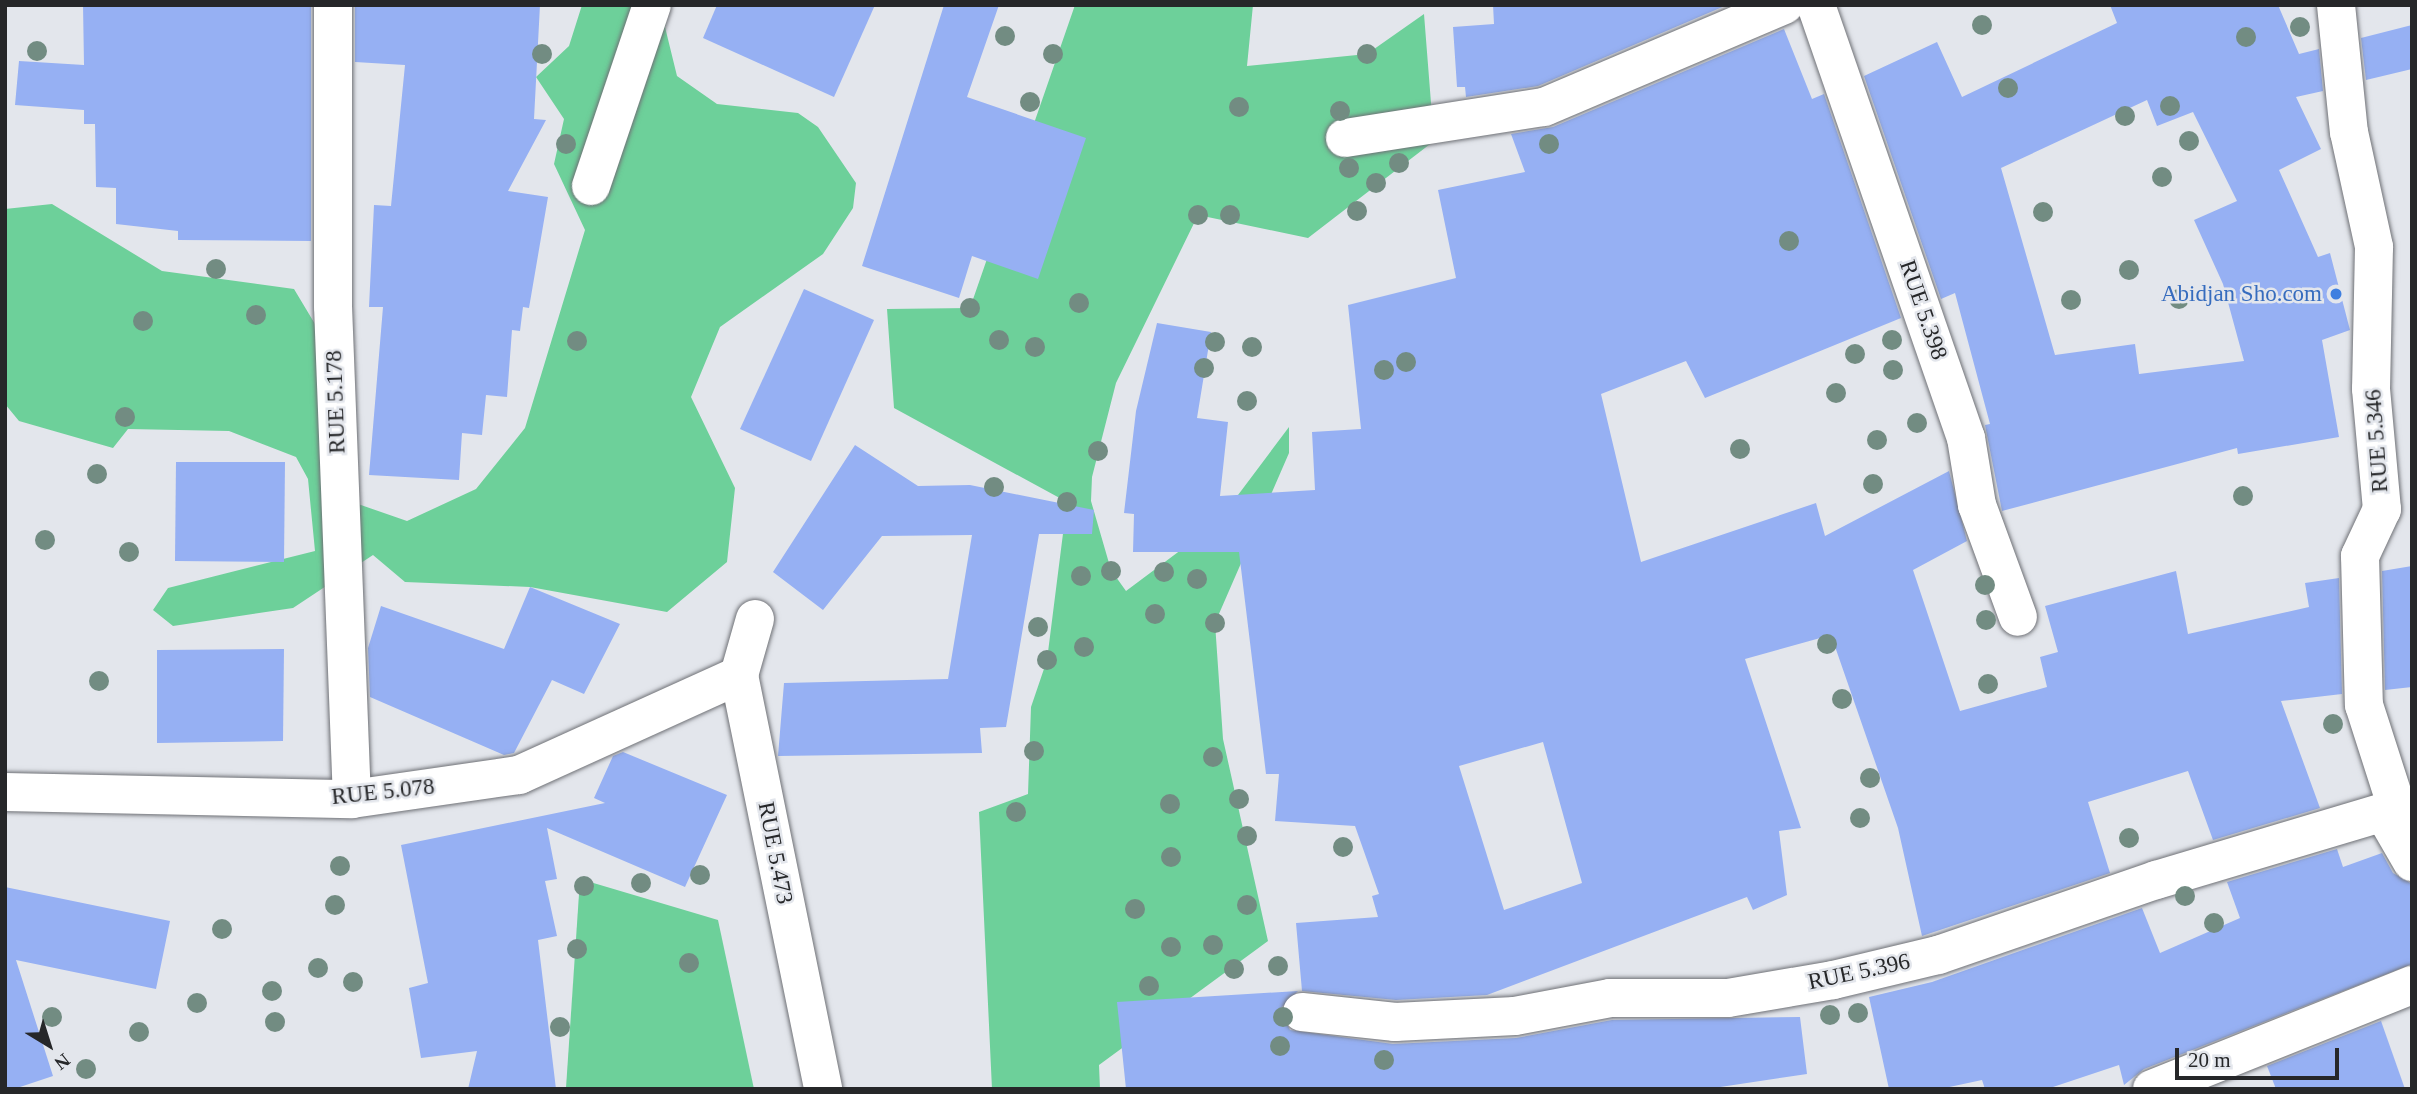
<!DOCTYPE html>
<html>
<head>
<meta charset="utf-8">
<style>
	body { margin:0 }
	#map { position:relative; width:2417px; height:1094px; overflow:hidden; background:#e3e6ec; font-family:Georgia,serif }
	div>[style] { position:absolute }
	.green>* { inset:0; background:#6dd09a }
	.building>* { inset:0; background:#96b0f3 }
	.roads { filter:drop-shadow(0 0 2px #6f7176) drop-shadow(0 0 2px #6f7176) }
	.street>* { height:38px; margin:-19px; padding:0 19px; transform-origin:19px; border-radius:19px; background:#fff }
	.trees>* { width:20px; height:20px; margin:-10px; border-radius:50%; background:#728c82 }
	.dots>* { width:19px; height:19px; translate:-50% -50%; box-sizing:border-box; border:4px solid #e3e6ec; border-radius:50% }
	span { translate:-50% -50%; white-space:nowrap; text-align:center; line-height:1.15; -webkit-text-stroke:5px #e3e6ec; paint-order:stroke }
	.shop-label { font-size:23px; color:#366cbe }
	.right { translate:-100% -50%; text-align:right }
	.street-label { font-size:23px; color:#262729 }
	.frame { position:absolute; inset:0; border:7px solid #262729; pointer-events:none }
	.north { position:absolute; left:14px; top:1010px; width:70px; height:70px; -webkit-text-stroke:5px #e3e6ec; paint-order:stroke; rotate:142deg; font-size:19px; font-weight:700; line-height:28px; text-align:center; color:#262729 }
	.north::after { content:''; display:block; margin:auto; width:24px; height:32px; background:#262729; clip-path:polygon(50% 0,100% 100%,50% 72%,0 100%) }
	.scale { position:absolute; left:2175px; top:1048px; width:164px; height:32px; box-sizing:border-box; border:4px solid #262729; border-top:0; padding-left:9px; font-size:21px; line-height:24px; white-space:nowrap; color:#262729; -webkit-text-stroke:5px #e3e6ec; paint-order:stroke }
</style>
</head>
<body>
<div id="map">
	<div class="green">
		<div style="clip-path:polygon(582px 5px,669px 5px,665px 27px,677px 76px,717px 104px,798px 113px,818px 127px,856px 183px,853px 208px,823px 254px,720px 327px,691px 397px,735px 488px,727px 562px,667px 612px,530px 587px,405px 582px,373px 555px,293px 608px,173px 626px,153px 610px,168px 588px,315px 551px,308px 479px,296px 457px,229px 431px,128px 429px,113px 448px,19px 421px,5px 404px,5px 209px,52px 204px,162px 271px,294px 289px,333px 354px,358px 504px,407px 521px,476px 489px,525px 428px,585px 230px,554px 164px,564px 119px,536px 77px,569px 46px)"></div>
		<div style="clip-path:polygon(1075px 5px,1253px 5px,1247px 66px,1367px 54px,1424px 14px,1434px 141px,1308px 238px,1198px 215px,1116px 383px,1092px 477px,1091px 501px,1111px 570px,1126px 591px,1217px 523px,1289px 427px,1289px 453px,1215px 623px,1223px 739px,1268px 941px,1099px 1065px,1100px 1089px,992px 1089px,979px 812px,1028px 794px,1031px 707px,1047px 660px,1067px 502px,894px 408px,887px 309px,970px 308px)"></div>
		<div style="clip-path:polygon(580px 879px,718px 920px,754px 1089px,566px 1088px)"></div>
	</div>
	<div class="building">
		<div style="clip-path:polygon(83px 5px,311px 5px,311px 241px,178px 240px,178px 231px,116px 224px,116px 188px,96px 187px,95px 124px,84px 124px,84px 110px,15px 105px,19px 61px,84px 65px)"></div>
		<div style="clip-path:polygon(355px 5px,540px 5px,534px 119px,546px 120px,508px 191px,548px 197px,529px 308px,523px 307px,520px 331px,512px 330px,507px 397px,486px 395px,482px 435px,462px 433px,459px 480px,369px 475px,383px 307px,369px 307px,374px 205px,391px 206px,405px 65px,355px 62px)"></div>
		<div style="clip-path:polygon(717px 5px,875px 5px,834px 97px,703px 38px)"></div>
		<div style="clip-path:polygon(944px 5px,999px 5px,967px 97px,1086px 138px,1038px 279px,972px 256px,959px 298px,862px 266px)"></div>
		<div style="clip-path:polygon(1493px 5px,1727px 5px,1538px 86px,1466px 97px,1465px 87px,1457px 87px,1453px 27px,1494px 24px)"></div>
		<div style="clip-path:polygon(evenodd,2110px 5px,2278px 5px,2299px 54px,2319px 49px,2323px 91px,2296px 97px,2321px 149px,2279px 170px,2318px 257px,2330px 253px,2350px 330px,2322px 340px,2339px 437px,2238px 454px,2237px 448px,2002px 511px,1985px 425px,1990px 424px,1955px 293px,1941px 299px,1864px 76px,1937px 42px,1962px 97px,2117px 23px,2110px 5px,2147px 100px,2157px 126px,2193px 112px,2237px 201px,2194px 220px,2223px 284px,2244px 361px,2139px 374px,2135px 344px,2055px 355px,2001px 168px,2147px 100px)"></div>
		<div style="clip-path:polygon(2412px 25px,2412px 69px,2366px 80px,2361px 38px)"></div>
		<div style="clip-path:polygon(evenodd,1784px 29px,1812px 99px,1824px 94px,1901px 318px,1705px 398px,1686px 361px,1601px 394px,1641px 562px,1816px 503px,1825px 536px,1949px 471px,1967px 541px,1913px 570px,1960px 711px,2047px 687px,2040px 657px,2058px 652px,2045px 606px,2176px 571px,2188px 634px,2309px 607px,2305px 583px,2339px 578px,2342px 694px,2281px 701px,2320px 808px,2213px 840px,2188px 771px,2088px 802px,2110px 873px,1922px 936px,1898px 828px,1831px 635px,1745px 659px,1801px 828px,1779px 831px,1787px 895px,1753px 910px,1747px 897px,1487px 995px,1396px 1000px,1302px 991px,1296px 923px,1378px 917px,1372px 896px,1379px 894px,1355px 826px,1275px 821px,1279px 774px,1266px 774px,1239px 552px,1133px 552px,1134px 514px,1124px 513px,1136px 411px,1157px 323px,1211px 332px,1197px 418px,1228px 422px,1220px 496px,1315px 490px,1312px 432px,1361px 429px,1348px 305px,1456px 278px,1438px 190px,1525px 172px,1511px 134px,1553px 127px,1784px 29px,1543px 742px,1582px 883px,1504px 910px,1459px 766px,1543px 742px)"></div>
		<div style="clip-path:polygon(804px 289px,874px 320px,811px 461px,740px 429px)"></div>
		<div style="clip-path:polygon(855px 445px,918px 486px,970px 485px,1094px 510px,1092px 534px,1039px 534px,1006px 727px,980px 728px,982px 753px,778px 756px,784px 683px,948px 679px,972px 535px,882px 536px,823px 610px,773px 572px)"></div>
		<div style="clip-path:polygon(176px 462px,285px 462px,284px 562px,175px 561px)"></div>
		<div style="clip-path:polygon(2412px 566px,2412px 687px,2385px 690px,2382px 571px)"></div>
		<div style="clip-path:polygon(530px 587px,620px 624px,584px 694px,552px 680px,514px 753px,504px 755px,370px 697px,368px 648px,381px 606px,504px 649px)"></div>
		<div style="clip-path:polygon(284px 649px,283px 741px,157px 743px,157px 650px)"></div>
		<div style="clip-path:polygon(623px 752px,727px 795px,685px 887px,547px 828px,557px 879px,545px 881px,557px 936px,538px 940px,556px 1089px,468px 1089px,477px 1051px,421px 1058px,409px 988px,428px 983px,401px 845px,605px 803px,594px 798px,613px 756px)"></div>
		<div style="clip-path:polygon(2337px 849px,2343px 867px,2382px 853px,2393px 873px,2412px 884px,2412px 964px,2144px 1069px,2124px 1085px,2119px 1065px,2047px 1089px,1985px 1089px,1982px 1080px,1940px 1089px,1889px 1089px,1869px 997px,1932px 982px,2142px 908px,2160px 953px,2240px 918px,2227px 882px)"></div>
		<div style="clip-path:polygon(5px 887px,170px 921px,156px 989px,16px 960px,53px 1076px,14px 1089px,5px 1089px)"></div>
		<div style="clip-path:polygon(1298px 991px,1280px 1009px,1290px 1030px,1393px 1044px,1516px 1038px,1612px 1020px,1800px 1017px,1807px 1074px,1707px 1089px,1126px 1089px,1117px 1002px)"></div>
		<div style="clip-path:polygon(2381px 1021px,2405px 1089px,2276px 1089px,2267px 1066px)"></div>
	</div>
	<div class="roads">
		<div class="street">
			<div style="left:333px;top:5px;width:301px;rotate:90deg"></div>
			<div style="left:333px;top:306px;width:493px;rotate:87.8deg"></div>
			<div style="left:1816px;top:5px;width:458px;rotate:70.9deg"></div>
			<div style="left:1966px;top:438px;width:68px;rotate:80.7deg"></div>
			<div style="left:1977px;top:505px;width:119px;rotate:69.9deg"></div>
			<div style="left:2336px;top:5px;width:128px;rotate:84.2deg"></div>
			<div style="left:2349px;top:132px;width:118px;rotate:77.7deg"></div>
			<div style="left:2374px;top:247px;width:142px;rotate:91.2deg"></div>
			<div style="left:2371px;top:389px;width:121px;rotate:84.8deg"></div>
			<div style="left:2382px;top:509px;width:52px;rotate:115.1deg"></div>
			<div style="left:2360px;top:556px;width:149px;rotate:88.5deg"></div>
			<div style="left:2364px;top:705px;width:108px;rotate:72.2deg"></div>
			<div style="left:2397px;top:808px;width:17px;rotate:114deg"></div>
			<div style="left:2390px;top:824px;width:44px;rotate:59.9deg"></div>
			<div style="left:1345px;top:138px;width:201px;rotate:-8.9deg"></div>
			<div style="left:1544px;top:107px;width:261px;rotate:-23deg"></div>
			<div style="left:591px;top:186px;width:191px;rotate:-71.4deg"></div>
			<div style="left:755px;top:619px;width:58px;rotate:105.9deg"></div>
			<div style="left:739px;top:675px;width:422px;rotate:78.5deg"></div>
			<div style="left:5px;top:792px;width:347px;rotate:1.2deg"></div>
			<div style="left:352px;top:799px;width:169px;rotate:-8.2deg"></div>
			<div style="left:519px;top:775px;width:242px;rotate:-24.4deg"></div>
			<div style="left:1302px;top:1012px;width:94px;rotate:6.1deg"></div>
			<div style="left:1395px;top:1022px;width:120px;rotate:-2.9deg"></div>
			<div style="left:1515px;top:1016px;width:97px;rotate:-10.7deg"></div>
			<div style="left:1610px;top:998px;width:118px"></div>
			<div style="left:1728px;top:998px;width:107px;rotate:-9.7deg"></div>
			<div style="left:1833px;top:980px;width:108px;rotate:-13.4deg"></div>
			<div style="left:1938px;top:955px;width:231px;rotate:-19deg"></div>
			<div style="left:2156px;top:880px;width:252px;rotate:-16.6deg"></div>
			<div style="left:2152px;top:1089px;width:280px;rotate:-21.8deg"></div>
		</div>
	</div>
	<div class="trees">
		<div style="left:1982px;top:25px"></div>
		<div style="left:2300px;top:27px"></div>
		<div style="left:1005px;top:36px"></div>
		<div style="left:2246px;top:37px"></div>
		<div style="left:37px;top:51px"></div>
		<div style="left:542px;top:54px"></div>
		<div style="left:1053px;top:54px"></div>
		<div style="left:1367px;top:54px"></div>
		<div style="left:2008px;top:88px"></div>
		<div style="left:1030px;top:102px"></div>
		<div style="left:2170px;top:106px"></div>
		<div style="left:1239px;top:107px"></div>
		<div style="left:1340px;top:111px"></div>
		<div style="left:2125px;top:116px"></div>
		<div style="left:2189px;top:141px"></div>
		<div style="left:566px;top:144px"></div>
		<div style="left:1549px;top:144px"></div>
		<div style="left:1399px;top:163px"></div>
		<div style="left:1349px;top:168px"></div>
		<div style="left:2162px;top:177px"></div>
		<div style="left:1376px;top:183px"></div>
		<div style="left:1357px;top:211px"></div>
		<div style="left:2043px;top:212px"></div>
		<div style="left:1198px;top:215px"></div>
		<div style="left:1230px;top:215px"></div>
		<div style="left:1789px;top:241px"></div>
		<div style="left:216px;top:269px"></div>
		<div style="left:2129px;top:270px"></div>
		<div style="left:2179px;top:299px"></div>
		<div style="left:2071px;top:300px"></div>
		<div style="left:1079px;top:303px"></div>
		<div style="left:970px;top:308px"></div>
		<div style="left:256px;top:315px"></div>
		<div style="left:143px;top:321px"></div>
		<div style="left:999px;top:340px"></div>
		<div style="left:1892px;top:340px"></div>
		<div style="left:577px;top:341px"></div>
		<div style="left:1215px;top:342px"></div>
		<div style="left:1035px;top:347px"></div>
		<div style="left:1252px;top:347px"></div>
		<div style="left:1855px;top:354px"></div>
		<div style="left:1406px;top:362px"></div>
		<div style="left:1204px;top:368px"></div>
		<div style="left:1384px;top:370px"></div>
		<div style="left:1893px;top:370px"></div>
		<div style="left:1836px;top:393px"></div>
		<div style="left:1247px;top:401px"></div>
		<div style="left:125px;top:417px"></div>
		<div style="left:1917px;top:423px"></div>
		<div style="left:1877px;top:440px"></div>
		<div style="left:1740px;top:449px"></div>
		<div style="left:1098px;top:451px"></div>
		<div style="left:97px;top:474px"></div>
		<div style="left:1873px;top:484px"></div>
		<div style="left:994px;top:487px"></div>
		<div style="left:2243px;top:496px"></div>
		<div style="left:1067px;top:502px"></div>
		<div style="left:45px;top:540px"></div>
		<div style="left:129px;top:552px"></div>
		<div style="left:1111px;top:571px"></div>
		<div style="left:1164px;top:572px"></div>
		<div style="left:1081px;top:576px"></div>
		<div style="left:1197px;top:579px"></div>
		<div style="left:1985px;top:585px"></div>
		<div style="left:1155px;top:614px"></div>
		<div style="left:1986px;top:620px"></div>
		<div style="left:1215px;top:623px"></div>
		<div style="left:1038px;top:627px"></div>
		<div style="left:1827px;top:644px"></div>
		<div style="left:1084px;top:647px"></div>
		<div style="left:1047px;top:660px"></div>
		<div style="left:99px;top:681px"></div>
		<div style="left:1988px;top:684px"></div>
		<div style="left:1842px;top:699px"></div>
		<div style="left:2333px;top:724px"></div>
		<div style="left:1034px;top:751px"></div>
		<div style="left:1213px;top:757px"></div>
		<div style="left:1870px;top:778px"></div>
		<div style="left:1239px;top:799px"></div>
		<div style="left:1170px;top:804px"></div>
		<div style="left:1016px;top:812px"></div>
		<div style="left:1860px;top:818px"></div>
		<div style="left:1247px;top:836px"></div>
		<div style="left:2129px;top:838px"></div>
		<div style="left:1343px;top:847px"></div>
		<div style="left:1171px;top:857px"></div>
		<div style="left:340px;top:866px"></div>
		<div style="left:700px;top:875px"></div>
		<div style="left:641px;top:883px"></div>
		<div style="left:584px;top:886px"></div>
		<div style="left:2185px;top:896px"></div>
		<div style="left:335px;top:905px"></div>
		<div style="left:1247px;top:905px"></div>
		<div style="left:1135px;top:909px"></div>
		<div style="left:2214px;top:923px"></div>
		<div style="left:222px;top:929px"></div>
		<div style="left:1213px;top:945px"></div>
		<div style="left:1171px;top:947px"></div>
		<div style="left:577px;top:949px"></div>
		<div style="left:689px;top:963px"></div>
		<div style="left:1278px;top:966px"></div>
		<div style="left:318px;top:968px"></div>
		<div style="left:1234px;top:969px"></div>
		<div style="left:353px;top:982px"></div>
		<div style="left:1149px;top:986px"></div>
		<div style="left:272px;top:991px"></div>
		<div style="left:197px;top:1003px"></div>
		<div style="left:1858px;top:1013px"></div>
		<div style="left:1830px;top:1015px"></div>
		<div style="left:52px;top:1017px"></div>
		<div style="left:1283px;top:1017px"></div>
		<div style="left:275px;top:1022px"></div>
		<div style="left:560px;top:1027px"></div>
		<div style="left:139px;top:1032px"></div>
		<div style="left:1280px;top:1046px"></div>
		<div style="left:1384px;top:1060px"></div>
		<div style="left:86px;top:1069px"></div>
	</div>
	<div class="dots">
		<div style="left:2336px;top:294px;background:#3f7fe0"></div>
	</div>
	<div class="shop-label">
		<span class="right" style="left:2322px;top:294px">Abidjan Sho.com</span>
	</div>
	<div class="street-label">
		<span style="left:1923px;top:310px;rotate:71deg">RUE 5.398</span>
		<span style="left:336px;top:402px;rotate:-92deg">RUE 5.178</span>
		<span style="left:2377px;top:441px;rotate:-94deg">RUE 5.346</span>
		<span style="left:383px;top:792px;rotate:-6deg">RUE 5.078</span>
		<span style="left:775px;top:853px;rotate:79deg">RUE 5.473</span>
		<span style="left:1859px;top:972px;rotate:-12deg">RUE 5.396</span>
	</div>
	<div class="frame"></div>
	<div class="north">N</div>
	<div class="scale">20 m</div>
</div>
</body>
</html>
